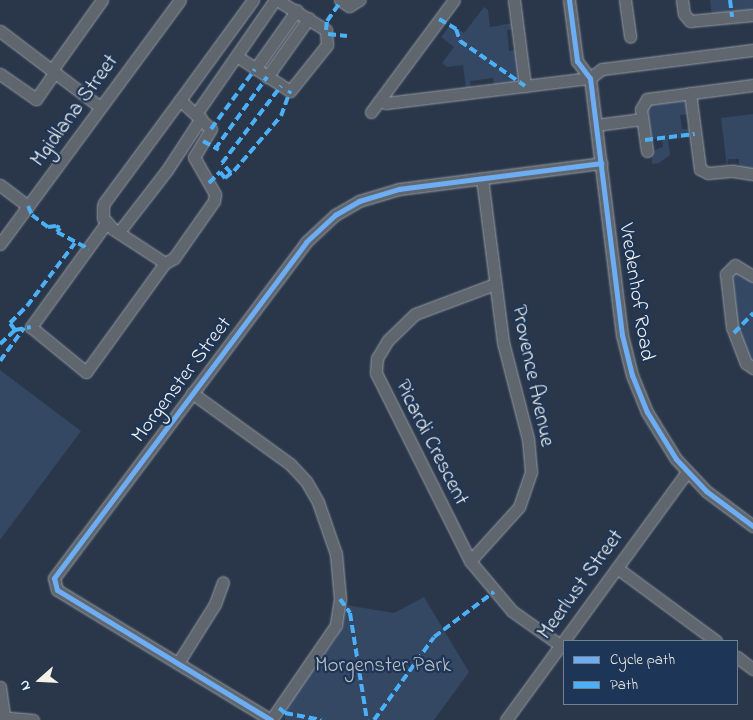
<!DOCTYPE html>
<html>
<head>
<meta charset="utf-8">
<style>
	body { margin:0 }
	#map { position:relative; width:753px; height:720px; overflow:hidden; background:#2a374a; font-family:"Indie Flower",sans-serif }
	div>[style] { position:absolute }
	.green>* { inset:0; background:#344763 }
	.roads { filter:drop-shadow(0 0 1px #979ca3) drop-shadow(0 0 1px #979ca3) }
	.street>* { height:11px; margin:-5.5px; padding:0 5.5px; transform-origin:5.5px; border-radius:5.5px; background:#60666e }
	.quiet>* { height:4px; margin-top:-2px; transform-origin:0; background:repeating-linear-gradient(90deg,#4cb0f7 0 8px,transparent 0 12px) }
	.cycleway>* { height:5px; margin:-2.5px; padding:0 2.5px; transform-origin:2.5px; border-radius:2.5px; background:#6dadf4 }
	span { translate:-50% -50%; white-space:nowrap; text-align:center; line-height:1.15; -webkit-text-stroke:4.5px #1d3557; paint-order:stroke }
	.street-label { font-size:21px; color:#f4f1e8 }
	.park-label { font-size:21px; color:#bbbfc1 }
	.legend { position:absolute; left:563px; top:640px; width:175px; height:65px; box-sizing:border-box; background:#1d3557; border:1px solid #738091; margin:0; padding:6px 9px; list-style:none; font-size:15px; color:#f4f1e8 }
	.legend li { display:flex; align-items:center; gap:10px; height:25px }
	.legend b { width:25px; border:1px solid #738091 }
	.north { position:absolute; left:15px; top:655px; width:50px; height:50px; -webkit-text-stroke:4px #1d3557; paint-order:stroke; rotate:251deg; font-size:14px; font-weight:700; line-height:20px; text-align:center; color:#f4f1e8 }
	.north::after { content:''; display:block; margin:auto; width:18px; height:22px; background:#f4f1e8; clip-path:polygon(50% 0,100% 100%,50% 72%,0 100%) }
</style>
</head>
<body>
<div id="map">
	<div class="green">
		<div style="clip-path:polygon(710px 0,753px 0,753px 11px,712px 16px)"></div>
		<div style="clip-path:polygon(484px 7px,488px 10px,490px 27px,513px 23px,514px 29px,507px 30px,509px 51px,517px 50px,520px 78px,516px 83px,494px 86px,493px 78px,470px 81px,471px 89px,466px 89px,463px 65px,447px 67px,442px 63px,454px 47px,441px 37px,451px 24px,464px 33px)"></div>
		<div style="clip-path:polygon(682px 99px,686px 102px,689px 114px,680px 115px,682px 129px,691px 129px,692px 137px,668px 140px,670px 155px,659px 163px,652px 164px,652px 151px,663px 147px,662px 140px,653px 139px,649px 135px,646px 104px)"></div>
		<div style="clip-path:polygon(753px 114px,753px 170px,739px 168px,739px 159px,728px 159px,727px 167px,721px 118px)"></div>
		<div style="clip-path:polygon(734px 271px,753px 280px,753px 363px,735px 325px,730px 275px)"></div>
		<div style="clip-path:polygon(0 370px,81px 431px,0 540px)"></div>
		<div style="clip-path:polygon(424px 597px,469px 672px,434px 720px,285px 720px,285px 708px,336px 639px,346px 605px,394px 613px)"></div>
	</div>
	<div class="roads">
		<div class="street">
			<div style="left:340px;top:0;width:11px;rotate:34deg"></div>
			<div style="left:349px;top:6px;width:12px;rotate:-31deg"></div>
			<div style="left:514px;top:0;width:87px;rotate:82.7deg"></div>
			<div style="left:569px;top:0;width:62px;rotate:82.5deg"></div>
			<div style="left:577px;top:61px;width:21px;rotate:53deg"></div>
			<div style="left:590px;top:78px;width:259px;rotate:82.9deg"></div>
			<div style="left:622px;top:335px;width:41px;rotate:76deg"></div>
			<div style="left:632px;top:375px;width:40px;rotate:68deg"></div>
			<div style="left:647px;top:412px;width:55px;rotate:58.3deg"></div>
			<div style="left:676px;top:459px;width:44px;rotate:46.8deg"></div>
			<div style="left:706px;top:491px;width:59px;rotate:36.7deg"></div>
			<div style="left:625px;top:0;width:37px;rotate:82deg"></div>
			<div style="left:682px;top:0;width:14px;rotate:82deg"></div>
			<div style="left:684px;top:14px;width:9px;rotate:49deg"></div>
			<div style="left:690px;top:21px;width:63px;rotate:-5.4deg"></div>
			<div style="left:0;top:31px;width:126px;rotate:37.2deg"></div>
			<div style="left:238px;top:57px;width:62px;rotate:33.2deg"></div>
			<div style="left:290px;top:91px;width:59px;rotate:-51.2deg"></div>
			<div style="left:327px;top:45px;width:15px;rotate:-94deg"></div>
			<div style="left:326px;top:30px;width:57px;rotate:-148.5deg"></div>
			<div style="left:255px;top:69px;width:72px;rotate:-54.6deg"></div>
			<div style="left:52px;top:70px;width:86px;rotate:-54.5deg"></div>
			<div style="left:0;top:74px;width:44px;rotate:34.8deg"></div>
			<div style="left:36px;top:99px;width:33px;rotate:-55deg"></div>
			<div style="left:267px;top:77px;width:72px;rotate:-54.6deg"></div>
			<div style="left:590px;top:78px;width:15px;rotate:-37deg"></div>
			<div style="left:602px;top:69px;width:152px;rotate:-7.2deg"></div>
			<div style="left:690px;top:93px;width:77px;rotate:82.5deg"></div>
			<div style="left:700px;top:169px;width:9px;rotate:27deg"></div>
			<div style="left:708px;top:173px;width:25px;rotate:-5deg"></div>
			<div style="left:733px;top:171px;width:20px;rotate:9deg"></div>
			<div style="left:180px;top:100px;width:42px;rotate:43.1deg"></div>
			<div style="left:211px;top:129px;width:33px;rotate:121deg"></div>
			<div style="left:194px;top:157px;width:43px;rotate:60.4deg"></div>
			<div style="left:215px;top:194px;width:7px;rotate:98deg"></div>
			<div style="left:214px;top:201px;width:70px;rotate:125.1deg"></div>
			<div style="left:174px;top:258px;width:10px;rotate:151deg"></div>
			<div style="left:165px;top:263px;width:62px;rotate:-146.8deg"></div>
			<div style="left:113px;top:229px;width:15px;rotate:-132deg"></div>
			<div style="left:103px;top:218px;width:11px;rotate:-90deg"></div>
			<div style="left:103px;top:207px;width:4px;rotate:-76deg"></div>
			<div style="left:104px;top:203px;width:128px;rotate:-53.6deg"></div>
			<div style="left:180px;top:100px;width:124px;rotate:-53.9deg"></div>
			<div style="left:379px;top:101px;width:7px;rotate:16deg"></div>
			<div style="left:386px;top:103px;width:206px;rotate:-7deg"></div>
			<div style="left:371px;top:112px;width:139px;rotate:-53.5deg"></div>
			<div style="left:196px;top:114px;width:139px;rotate:-55.3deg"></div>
			<div style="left:596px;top:125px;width:46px;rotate:-7.4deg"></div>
			<div style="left:647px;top:151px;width:42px;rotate:-98.1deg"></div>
			<div style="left:641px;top:109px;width:12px;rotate:-59deg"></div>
			<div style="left:647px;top:99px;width:107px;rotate:-7.5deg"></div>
			<div style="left:0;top:185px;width:35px;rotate:37deg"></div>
			<div style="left:107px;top:222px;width:130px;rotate:125.9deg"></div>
			<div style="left:31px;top:327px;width:71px;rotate:39.3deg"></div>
			<div style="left:86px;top:372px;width:135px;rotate:-54.1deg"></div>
			<div style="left:119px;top:232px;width:78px;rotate:-52.3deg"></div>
			<div style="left:167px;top:170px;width:62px;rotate:-56.8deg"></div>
			<div style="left:0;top:244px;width:303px;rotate:-53.6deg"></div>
			<div style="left:753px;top:276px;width:21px;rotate:-149deg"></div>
			<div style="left:735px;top:265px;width:13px;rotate:135deg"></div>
			<div style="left:726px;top:274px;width:53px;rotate:83.5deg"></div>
			<div style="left:732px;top:327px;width:39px;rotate:69deg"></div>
			<div style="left:746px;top:363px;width:9px;rotate:36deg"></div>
			<div style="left:495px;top:284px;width:85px;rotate:159.4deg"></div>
			<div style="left:415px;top:314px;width:37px;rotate:136deg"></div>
			<div style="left:388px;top:340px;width:21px;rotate:121deg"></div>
			<div style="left:377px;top:358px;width:15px;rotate:94deg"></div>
			<div style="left:376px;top:373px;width:210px;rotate:63.4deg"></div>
			<div style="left:470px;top:561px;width:65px;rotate:50deg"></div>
			<div style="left:512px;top:611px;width:59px;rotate:35.3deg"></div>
			<div style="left:192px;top:393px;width:121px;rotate:35.9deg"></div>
			<div style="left:290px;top:464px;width:23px;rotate:47deg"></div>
			<div style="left:306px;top:481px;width:24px;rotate:60deg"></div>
			<div style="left:318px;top:502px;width:55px;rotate:70.9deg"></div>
			<div style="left:336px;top:554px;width:45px;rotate:84.9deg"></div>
			<div style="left:340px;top:599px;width:26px;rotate:99deg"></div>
			<div style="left:336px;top:625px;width:115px;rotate:124.4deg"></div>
			<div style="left:470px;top:561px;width:73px;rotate:-47.8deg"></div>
			<div style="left:519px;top:507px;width:37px;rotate:-71deg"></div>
			<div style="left:531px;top:472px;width:33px;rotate:-95deg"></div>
			<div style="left:528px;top:439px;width:100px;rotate:-104.5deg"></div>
			<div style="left:503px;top:342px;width:165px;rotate:-97.3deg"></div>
			<div style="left:617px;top:568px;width:123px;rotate:36.4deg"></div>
			<div style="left:737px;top:657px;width:20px;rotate:37deg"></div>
			<div style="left:178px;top:663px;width:70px;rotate:-57.9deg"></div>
			<div style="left:215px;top:604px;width:23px;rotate:-70deg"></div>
			<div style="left:0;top:687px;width:29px;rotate:82deg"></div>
			<div style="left:0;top:717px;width:33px;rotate:5deg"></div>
			<div style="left:271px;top:720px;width:250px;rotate:-148.7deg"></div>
			<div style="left:57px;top:590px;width:12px;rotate:-104deg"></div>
			<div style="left:54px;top:578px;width:420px;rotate:-53.1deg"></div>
			<div style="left:306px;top:242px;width:40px;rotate:-43deg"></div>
			<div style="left:335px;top:215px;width:28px;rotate:-30deg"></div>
			<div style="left:359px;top:201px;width:42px;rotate:-16.7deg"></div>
			<div style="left:399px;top:189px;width:204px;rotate:-7.3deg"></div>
			<div style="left:506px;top:720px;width:307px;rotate:-53.9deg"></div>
		</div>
	</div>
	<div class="quiet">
		<div style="left:730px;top:0;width:17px;rotate:83deg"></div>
		<div style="left:439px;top:19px;width:20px;rotate:30deg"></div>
		<div style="left:456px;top:29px;width:13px;rotate:72deg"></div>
		<div style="left:460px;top:41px;width:79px;rotate:34.7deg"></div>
		<div style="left:326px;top:30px;width:9px;rotate:-84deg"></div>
		<div style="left:327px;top:21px;width:24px;rotate:-55deg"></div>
		<div style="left:328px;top:34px;width:19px;rotate:6deg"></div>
		<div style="left:211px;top:129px;width:74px;rotate:-53.7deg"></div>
		<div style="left:645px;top:140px;width:50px;rotate:-6.8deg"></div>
		<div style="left:203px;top:141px;width:18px;rotate:29deg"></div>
		<div style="left:215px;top:149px;width:89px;rotate:-54.2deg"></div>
		<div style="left:231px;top:173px;width:13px;rotate:-132deg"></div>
		<div style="left:222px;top:163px;width:97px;rotate:-52.5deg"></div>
		<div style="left:209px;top:183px;width:16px;rotate:-45deg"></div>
		<div style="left:220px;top:172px;width:8px;rotate:50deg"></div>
		<div style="left:225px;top:178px;width:11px;rotate:-38deg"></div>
		<div style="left:234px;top:171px;width:72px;rotate:-49.5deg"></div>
		<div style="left:281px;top:116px;width:27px;rotate:-70deg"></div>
		<div style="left:28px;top:206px;width:10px;rotate:66deg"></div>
		<div style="left:32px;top:215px;width:20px;rotate:37deg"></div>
		<div style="left:48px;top:227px;width:8px;rotate:-7deg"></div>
		<div style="left:56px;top:226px;width:4px;rotate:27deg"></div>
		<div style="left:60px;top:228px;width:5px;rotate:127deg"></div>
		<div style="left:57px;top:232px;width:36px;rotate:28deg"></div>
		<div style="left:15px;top:330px;width:9px;rotate:-126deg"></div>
		<div style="left:10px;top:323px;width:24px;rotate:-45deg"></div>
		<div style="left:27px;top:306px;width:79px;rotate:-52.7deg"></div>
		<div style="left:734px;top:333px;width:28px;rotate:-46deg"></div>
		<div style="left:0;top:344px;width:21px;rotate:-43deg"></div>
		<div style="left:15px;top:330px;width:16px;rotate:-11deg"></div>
		<div style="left:0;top:361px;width:41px;rotate:-54deg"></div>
		<div style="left:340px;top:599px;width:17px;rotate:54deg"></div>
		<div style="left:350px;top:613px;width:108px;rotate:81deg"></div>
		<div style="left:279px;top:708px;width:8px;rotate:40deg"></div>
		<div style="left:285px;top:713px;width:37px;rotate:11deg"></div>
		<div style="left:374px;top:720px;width:102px;rotate:-54.1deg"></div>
		<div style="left:434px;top:637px;width:75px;rotate:-36.9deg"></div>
	</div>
	<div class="cycleway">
		<div style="left:569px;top:0;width:62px;rotate:82.5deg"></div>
		<div style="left:577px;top:61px;width:21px;rotate:53deg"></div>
		<div style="left:590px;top:78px;width:259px;rotate:82.9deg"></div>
		<div style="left:622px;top:335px;width:41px;rotate:76deg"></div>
		<div style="left:632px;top:375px;width:40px;rotate:68deg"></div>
		<div style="left:647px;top:412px;width:55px;rotate:58.3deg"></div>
		<div style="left:676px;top:459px;width:44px;rotate:46.8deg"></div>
		<div style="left:706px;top:491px;width:59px;rotate:36.7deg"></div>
		<div style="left:271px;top:720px;width:250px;rotate:-148.7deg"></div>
		<div style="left:57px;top:590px;width:12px;rotate:-104deg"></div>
		<div style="left:54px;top:578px;width:420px;rotate:-53.1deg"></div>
		<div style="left:306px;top:242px;width:40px;rotate:-43deg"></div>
		<div style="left:335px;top:215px;width:28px;rotate:-30deg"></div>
		<div style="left:359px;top:201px;width:42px;rotate:-16.7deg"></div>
		<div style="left:399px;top:189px;width:204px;rotate:-7.3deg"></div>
	</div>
	<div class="street-label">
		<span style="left:75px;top:111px;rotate:-54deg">Mgidlana Street</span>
		<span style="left:636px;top:292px;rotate:81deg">Vredenhof Road</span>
		<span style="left:532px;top:376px;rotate:78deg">Provence Avenue</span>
		<span style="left:182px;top:380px;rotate:-53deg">Morgenster Street</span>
		<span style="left:431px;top:443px;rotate:63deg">Picardi Crescent</span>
		<span style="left:581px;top:585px;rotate:-54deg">Meerlust Street</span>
	</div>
	<div class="park-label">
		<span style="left:383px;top:666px">Morgenster Park</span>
	</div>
	<ul class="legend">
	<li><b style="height:6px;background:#6dadf4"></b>Cycle path</li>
	<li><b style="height:6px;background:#4cb0f7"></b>Path</li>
	</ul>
	<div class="north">N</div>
</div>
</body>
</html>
